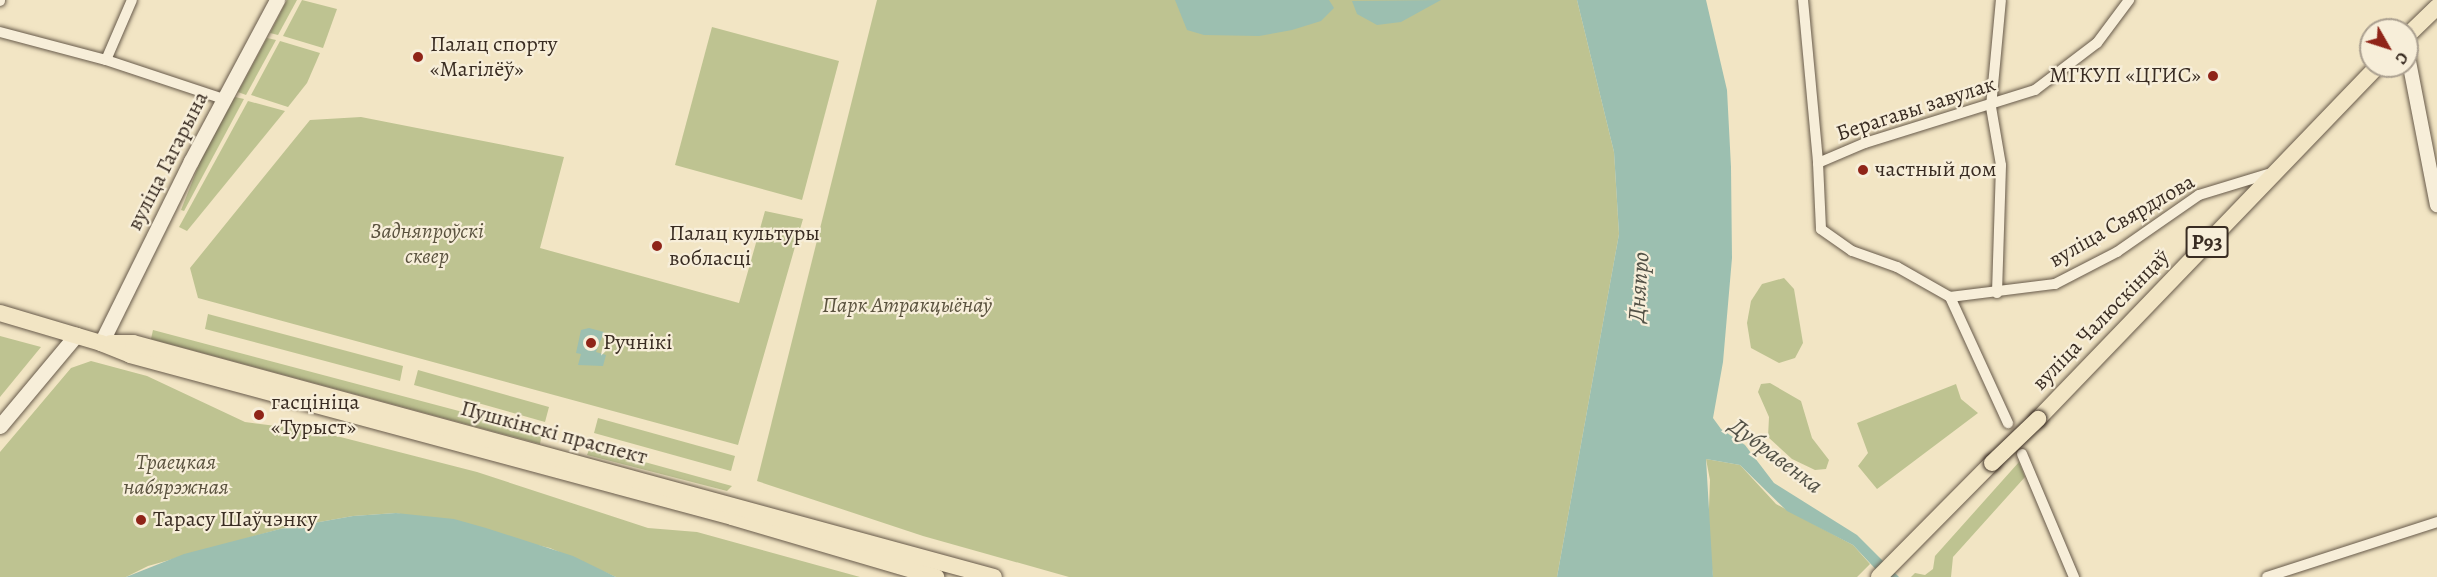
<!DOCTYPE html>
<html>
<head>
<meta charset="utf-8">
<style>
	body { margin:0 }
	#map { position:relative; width:2437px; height:577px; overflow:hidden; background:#f2e5c4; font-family:Alegreya,serif }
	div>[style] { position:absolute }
	.green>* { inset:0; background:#bec391 }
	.water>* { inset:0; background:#9cbfb0 }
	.roads { filter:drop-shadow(0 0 2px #675a4a) drop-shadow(0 0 2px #675a4a) }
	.minor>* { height:10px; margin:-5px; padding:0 5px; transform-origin:5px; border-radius:5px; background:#f7eed9 }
	.tertiary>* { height:14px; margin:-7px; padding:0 7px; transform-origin:7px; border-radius:7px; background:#f7eed9 }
	.secondary>* { height:15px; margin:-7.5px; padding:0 7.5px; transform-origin:7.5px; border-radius:7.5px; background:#f7eed9 }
	.primary>* { height:16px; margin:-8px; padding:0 8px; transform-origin:8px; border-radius:8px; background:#f2e5c4 }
	.bridges { filter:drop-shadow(0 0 2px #392c22) drop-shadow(0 0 2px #392c22) }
	.primary-bridge>* { height:16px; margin:-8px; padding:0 8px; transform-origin:8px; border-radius:8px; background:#f2e5c4 }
	.dots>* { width:16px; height:16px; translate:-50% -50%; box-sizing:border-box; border:3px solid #f7eed9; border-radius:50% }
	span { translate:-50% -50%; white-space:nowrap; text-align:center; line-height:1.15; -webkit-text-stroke:4.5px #f7eed9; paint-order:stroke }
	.shield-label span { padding:2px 4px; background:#f7eed9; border:2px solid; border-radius:4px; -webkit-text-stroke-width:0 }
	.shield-label { font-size:21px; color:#392c22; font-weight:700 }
	.poi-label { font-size:22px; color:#392c22 }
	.left { translate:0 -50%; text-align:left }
	.right { translate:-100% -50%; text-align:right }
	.street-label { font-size:22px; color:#392c22 }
	.park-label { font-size:22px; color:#5a523e; font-style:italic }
	.water-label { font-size:24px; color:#525146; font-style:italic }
	.north { position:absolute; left:2359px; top:18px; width:60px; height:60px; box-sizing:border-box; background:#f7eed9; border:2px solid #aba090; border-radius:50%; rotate:129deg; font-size:16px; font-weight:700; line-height:24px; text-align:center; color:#392c22 }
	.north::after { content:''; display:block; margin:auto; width:21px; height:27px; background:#8f2418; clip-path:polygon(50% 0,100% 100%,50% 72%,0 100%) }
</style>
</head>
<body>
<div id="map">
	<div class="green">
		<div style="clip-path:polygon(287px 0,297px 0,278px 35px,270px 33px)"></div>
		<div style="clip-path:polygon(302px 0,337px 9px,323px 48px,283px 36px)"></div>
		<div style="clip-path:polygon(877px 0,1577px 0,1614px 152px,1619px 234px,1557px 577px,1069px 577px,923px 536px,757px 481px)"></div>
		<div style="clip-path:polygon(712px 27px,839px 61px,802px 200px,675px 165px)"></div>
		<div style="clip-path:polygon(267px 38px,276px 40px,246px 95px,238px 92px)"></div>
		<div style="clip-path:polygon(280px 41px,320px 53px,307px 83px,288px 107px,251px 95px)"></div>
		<div style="clip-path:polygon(235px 97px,244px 99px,184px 211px,181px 210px,200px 162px)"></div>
		<div style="clip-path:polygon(248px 101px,285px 111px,187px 231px,179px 227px)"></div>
		<div style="clip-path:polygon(361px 117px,564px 157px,540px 248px,739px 303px,765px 211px,803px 219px,738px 445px,198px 298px,190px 268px,310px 120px)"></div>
		<div style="clip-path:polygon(1784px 278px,1794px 289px,1803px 343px,1795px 358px,1779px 363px,1751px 348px,1747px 323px,1751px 301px,1762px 284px)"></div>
		<div style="clip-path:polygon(208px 314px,403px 366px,400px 381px,205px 329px)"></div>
		<div style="clip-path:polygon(153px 330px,542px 433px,540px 444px,151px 339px)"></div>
		<div style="clip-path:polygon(0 336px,41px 347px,0 397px)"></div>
		<div style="clip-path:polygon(91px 361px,147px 376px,245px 422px,317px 431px,477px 472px,648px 528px,697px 532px,860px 577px,616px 577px,550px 548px,396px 513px,353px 516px,280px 529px,148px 566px,126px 577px,0 577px,0 452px,71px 368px)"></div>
		<div style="clip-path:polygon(418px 370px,549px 407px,545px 422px,414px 385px)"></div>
		<div style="clip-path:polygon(1770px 383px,1801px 401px,1812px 438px,1829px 460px,1826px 469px,1815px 470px,1792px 459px,1768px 437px,1769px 417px,1758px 392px,1761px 384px)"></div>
		<div style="clip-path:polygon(1956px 384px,1961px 399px,1978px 413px,1877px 489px,1858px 466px,1868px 453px,1857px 423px)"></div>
		<div style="clip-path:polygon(598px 418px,735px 456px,731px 471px,594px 433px)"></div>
		<div style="clip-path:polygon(590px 447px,732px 486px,727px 491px,587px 455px)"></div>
		<div style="clip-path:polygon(1706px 459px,1740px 465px,1776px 504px,1853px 545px,1870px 564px,1857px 577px,1713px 577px,1708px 535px,1710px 480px)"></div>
		<div style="clip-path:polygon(2019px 462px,2025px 477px,1953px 557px,1951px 577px,1911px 577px,1915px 573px,1925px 575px,1933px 569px,1935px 556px)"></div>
	</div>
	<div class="water">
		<div style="clip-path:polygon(1175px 0,1329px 0,1334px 8px,1321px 21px,1292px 30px,1259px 36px,1204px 35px,1187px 30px)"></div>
		<div style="clip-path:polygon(1441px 0,1401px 22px,1377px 25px,1357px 14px,1352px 1px)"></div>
		<div style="clip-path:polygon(1577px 0,1706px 0,1727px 90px,1731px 167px,1732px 258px,1723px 362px,1713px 418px,1721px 429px,1745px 445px,1774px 483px,1857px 535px,1899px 577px,1883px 577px,1853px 545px,1787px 511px,1740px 465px,1706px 459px,1713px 577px,1557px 577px,1619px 234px,1614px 152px)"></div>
		<div style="clip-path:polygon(589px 328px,604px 332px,596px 352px,606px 355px,603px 366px,578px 365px,581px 354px,576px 353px,581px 330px)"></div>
		<div style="clip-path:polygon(396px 513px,454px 519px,486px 528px,573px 556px,616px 577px,126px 577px,184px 554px,280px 529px,353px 516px)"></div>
	</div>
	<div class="roads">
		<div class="minor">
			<div style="left:1803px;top:0;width:164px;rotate:84.7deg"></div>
			<div style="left:0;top:1px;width:1px;rotate:-90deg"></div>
			<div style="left:0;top:32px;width:110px;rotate:14.8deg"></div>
			<div style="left:106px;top:60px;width:123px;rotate:18.4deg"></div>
			<div style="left:106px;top:60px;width:65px;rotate:-66.6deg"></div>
			<div style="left:1997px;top:293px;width:128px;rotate:-88.2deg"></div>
			<div style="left:2001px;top:165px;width:59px;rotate:-99.8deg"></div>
			<div style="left:1991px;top:107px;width:107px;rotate:-84.7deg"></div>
			<div style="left:1950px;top:297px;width:61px;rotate:-150.5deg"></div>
			<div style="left:1897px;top:267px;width:48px;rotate:-160.4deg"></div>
			<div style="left:1852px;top:251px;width:38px;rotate:-145deg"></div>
			<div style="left:1821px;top:229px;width:66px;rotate:-92.6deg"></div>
			<div style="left:1818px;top:163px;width:51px;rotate:-23.1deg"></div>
			<div style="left:1865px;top:143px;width:178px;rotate:-17.3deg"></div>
			<div style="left:2035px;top:90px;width:78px;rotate:-37.2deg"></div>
			<div style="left:2097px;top:43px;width:54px;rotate:-53.3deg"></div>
			<div style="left:1950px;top:297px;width:106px;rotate:-7.1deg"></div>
			<div style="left:2055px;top:284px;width:70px;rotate:-27.3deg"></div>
			<div style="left:2117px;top:252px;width:100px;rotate:-34.8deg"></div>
			<div style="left:2199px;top:195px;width:78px;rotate:-17deg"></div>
			<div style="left:1950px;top:297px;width:139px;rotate:65.3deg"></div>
			<div style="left:2022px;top:454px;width:134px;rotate:67.1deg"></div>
			<div style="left:2267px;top:577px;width:179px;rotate:-17.9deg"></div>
		</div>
		<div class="tertiary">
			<div style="left:2407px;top:51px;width:157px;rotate:79deg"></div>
		</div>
		<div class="secondary">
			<div style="left:101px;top:343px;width:203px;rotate:-63.7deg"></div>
			<div style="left:191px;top:161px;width:183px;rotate:-61.9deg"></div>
			<div style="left:0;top:426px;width:119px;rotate:-50.1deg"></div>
		</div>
		<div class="primary">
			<div style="left:2407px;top:36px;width:42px;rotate:-44deg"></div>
			<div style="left:0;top:313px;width:105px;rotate:16.5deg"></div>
			<div style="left:101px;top:343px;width:31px;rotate:22deg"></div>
			<div style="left:130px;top:355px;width:623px;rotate:15.06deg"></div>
			<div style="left:732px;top:517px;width:213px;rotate:16.4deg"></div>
			<div style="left:111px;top:343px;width:22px"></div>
			<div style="left:133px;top:343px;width:892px;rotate:15.2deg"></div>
			<div style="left:2038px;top:419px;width:490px;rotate:-46.1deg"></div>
			<div style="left:1879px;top:577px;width:161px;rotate:-45.3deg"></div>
		</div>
	</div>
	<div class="bridges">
		<div class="primary-bridge">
			<div style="left:1992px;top:463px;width:64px;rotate:-43.7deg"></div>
		</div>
	</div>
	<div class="dots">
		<div style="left:418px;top:57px;background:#8f2418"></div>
		<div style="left:2213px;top:76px;background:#8f2418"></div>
		<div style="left:1863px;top:170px;background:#8f2418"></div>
		<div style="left:657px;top:246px;background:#8f2418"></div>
		<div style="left:591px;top:343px;background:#8f2418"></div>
		<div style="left:259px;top:415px;background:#8f2418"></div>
		<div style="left:141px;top:520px;background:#8f2418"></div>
	</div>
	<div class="shield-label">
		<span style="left:2207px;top:242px">Р93</span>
	</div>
	<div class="poi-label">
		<span class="left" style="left:430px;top:57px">Палац спорту<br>«Магілёў»</span>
		<span class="right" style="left:2201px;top:76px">МГКУП «ЦГИС»</span>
		<span class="left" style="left:1875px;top:170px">частный дом</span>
		<span class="left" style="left:669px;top:246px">Палац культуры<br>вобласці</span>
		<span class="left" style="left:603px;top:343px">Ручнікі</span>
		<span class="left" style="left:271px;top:415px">гасцініца<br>«Турыст»</span>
		<span class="left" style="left:153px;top:520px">Тарасу Шаўчэнку</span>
	</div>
	<div class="street-label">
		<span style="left:1916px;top:109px;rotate:-18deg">Берагавы завулак</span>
		<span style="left:168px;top:161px;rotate:-63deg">вуліца Гагарына</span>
		<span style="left:2122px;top:221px;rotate:-30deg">вуліца Свярдлова</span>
		<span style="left:2101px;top:320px;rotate:-46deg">вуліца Чалюскінцаў</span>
		<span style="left:554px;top:433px;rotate:15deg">Пушкінскі праспект</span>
	</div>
	<div class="park-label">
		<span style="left:427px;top:244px">Задняпроўскі<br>сквер</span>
		<span style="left:907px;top:306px">Парк Атракцыёнаў</span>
		<span style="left:176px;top:475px">Траецкая<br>набярэжная</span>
	</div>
	<div class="water-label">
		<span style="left:1639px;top:287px;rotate:-86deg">Дняпро</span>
		<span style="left:1776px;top:456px;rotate:37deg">Дубравенка</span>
	</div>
	<div class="north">С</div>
</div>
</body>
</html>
